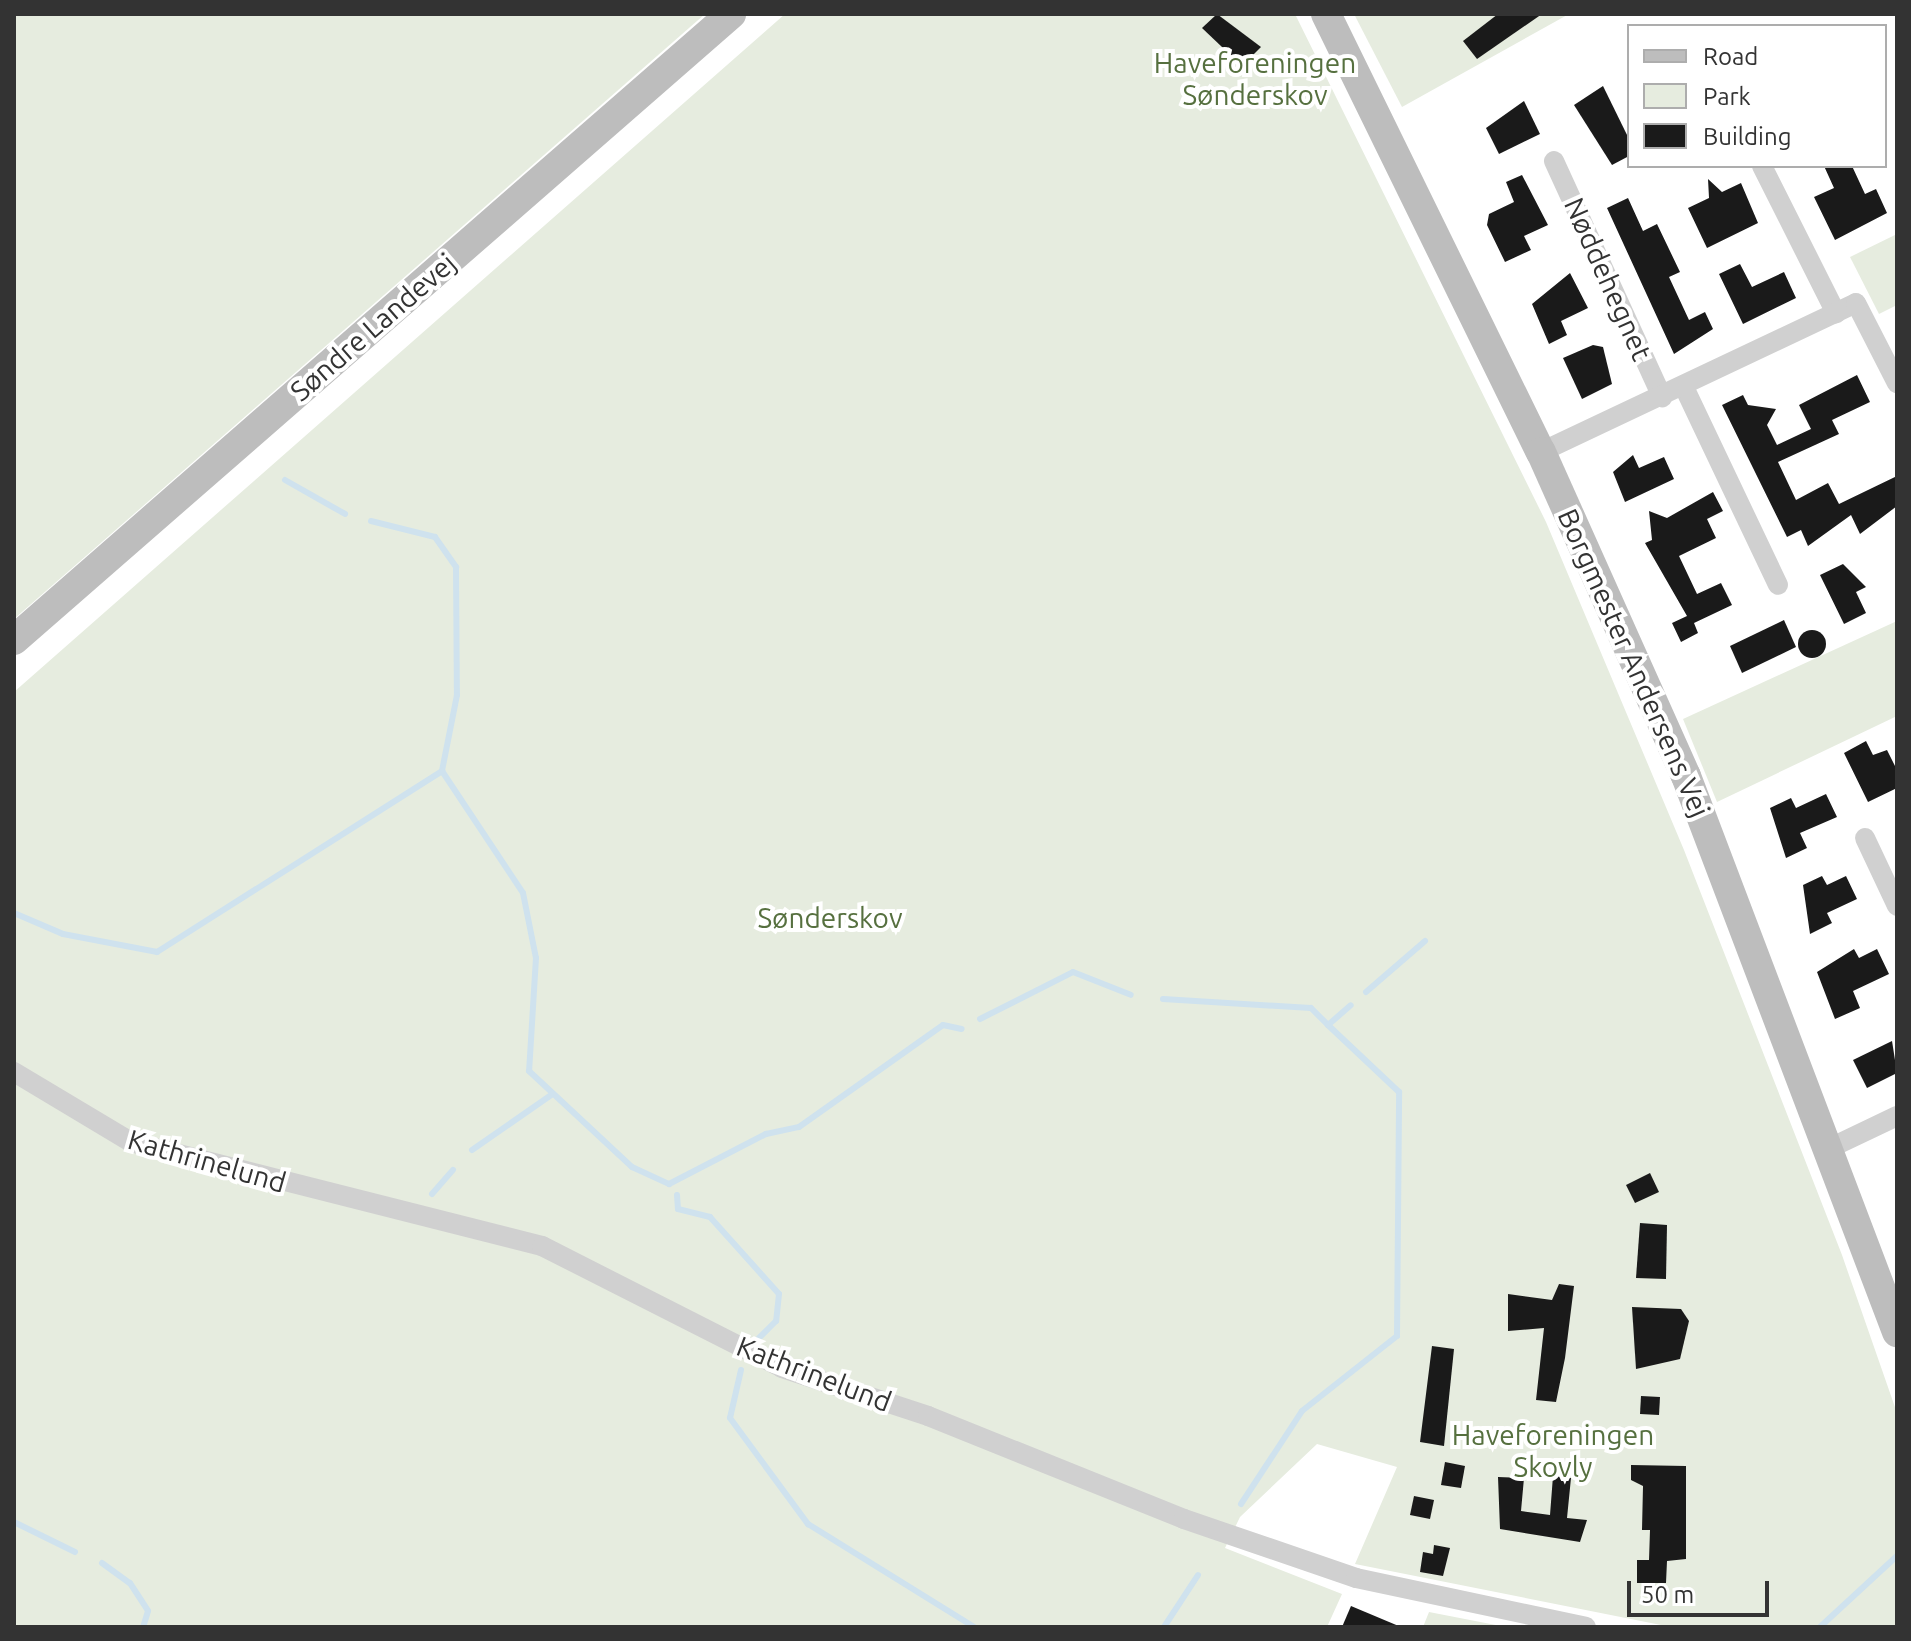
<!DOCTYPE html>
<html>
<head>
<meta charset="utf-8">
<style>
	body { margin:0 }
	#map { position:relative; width:1911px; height:1641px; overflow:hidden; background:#fff; font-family:Ubuntu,sans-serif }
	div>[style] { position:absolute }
	.green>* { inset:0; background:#e6ecdf }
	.stream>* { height:6px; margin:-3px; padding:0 3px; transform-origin:3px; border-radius:3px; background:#cfe2ee }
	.building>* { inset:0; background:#1a1a1a }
	.round { border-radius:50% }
	.street>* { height:20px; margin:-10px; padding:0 10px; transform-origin:10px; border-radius:10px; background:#d0d0d0 }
	.secondary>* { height:30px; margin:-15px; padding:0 15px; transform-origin:15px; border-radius:15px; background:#bdbdbd }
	span { translate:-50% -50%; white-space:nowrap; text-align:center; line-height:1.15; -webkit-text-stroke:8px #fff; paint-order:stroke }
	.park-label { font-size:28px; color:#56703f }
	.street-label { font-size:28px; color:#333 }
	.frame { position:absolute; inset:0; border:16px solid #333; pointer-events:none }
	.legend { position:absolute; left:1627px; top:24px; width:260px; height:144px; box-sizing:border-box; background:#fff; border:2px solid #adadad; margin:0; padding:10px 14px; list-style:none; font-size:24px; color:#333 }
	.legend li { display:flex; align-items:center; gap:16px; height:40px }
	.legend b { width:40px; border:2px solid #adadad }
	.scale { position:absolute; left:1627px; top:1581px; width:142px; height:36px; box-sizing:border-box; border:4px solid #333; border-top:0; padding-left:10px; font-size:24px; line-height:28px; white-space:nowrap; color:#333; -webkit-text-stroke:6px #fff; paint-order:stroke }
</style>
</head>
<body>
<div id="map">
	<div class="green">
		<div style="clip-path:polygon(14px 14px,705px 14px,14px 619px)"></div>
		<div style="clip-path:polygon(785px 14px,1295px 14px,1546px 522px,1684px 850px,1842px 1255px,1897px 1413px,1897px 1627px,1671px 1627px,1355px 1564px,1397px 1467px,1317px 1444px,1240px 1517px,1225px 1548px,1342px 1594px,1327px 1627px,14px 1627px,14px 692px)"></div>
		<div style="clip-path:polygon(1354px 14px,1569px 14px,1402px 107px)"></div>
		<div style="clip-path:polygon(1897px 234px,1897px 305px,1879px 314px,1850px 257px)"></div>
		<div style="clip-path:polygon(1897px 621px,1897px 716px,1717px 802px,1683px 719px)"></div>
		<div style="clip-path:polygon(1429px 1612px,1506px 1627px,1423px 1627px)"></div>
	</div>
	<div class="stream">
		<div style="left:285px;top:480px;width:69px;rotate:29.5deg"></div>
		<div style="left:371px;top:521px;width:66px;rotate:14deg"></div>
		<div style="left:435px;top:537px;width:37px;rotate:55deg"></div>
		<div style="left:456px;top:567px;width:128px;rotate:89.6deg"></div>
		<div style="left:457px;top:695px;width:77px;rotate:101.2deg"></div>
		<div style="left:442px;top:771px;width:146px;rotate:56.4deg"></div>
		<div style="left:523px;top:893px;width:66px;rotate:78.7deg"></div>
		<div style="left:536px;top:958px;width:113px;rotate:93.5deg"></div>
		<div style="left:529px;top:1071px;width:141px;rotate:43deg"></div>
		<div style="left:632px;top:1167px;width:41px;rotate:24.7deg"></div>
		<div style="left:669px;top:1184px;width:109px;rotate:-27.3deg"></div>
		<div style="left:766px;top:1134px;width:34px;rotate:-12deg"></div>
		<div style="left:799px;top:1127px;width:176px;rotate:-35.3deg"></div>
		<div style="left:943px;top:1025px;width:19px;rotate:12deg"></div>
		<div style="left:14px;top:913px;width:53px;rotate:23.2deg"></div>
		<div style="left:63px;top:934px;width:96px;rotate:10.8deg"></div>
		<div style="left:157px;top:952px;width:338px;rotate:-32.4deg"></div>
		<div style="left:1366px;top:992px;width:78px;rotate:-40.8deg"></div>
		<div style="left:1163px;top:999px;width:148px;rotate:3.5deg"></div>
		<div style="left:1311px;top:1008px;width:24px;rotate:45deg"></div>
		<div style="left:980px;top:1019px;width:104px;rotate:-26.8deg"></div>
		<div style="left:1073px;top:972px;width:62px;rotate:21.6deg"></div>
		<div style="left:472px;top:1150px;width:96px;rotate:-34.8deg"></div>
		<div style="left:432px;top:1194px;width:32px;rotate:-49deg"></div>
		<div style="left:677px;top:1195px;width:14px;rotate:86deg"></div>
		<div style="left:678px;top:1209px;width:33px;rotate:14deg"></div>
		<div style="left:710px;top:1217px;width:103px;rotate:48.1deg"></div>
		<div style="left:779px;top:1294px;width:27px;rotate:96deg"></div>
		<div style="left:776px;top:1321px;width:24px;rotate:135deg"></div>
		<div style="left:741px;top:1370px;width:49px;rotate:102.9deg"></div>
		<div style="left:730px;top:1418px;width:132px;rotate:53.7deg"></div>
		<div style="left:808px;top:1524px;width:195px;rotate:31.8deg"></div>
		<div style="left:1241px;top:1504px;width:111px;rotate:-56.7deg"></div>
		<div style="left:1302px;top:1411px;width:121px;rotate:-38.3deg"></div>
		<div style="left:1397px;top:1336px;width:244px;rotate:-89.5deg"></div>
		<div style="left:1399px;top:1092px;width:98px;rotate:-136.7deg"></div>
		<div style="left:1328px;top:1025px;width:30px;rotate:-41deg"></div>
		<div style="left:14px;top:1522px;width:68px;rotate:26.2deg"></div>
		<div style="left:102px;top:1563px;width:34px;rotate:36deg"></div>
		<div style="left:130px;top:1583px;width:33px;rotate:57deg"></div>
		<div style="left:148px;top:1611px;width:17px;rotate:107deg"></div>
		<div style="left:1164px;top:1627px;width:62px;rotate:-56.8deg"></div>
		<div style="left:1820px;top:1627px;width:105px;rotate:-42.7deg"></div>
	</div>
	<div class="building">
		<div style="clip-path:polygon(1217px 14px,1261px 47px,1242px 66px,1202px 28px)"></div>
		<div style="clip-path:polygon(1498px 14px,1542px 14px,1477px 59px,1463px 41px)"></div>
		<div style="clip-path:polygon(1603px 86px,1629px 139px,1629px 156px,1612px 165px,1574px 105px)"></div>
		<div style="clip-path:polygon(1524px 101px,1540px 134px,1499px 154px,1486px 128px)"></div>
		<div style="clip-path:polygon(1824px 166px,1852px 166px,1865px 194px,1876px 189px,1887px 213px,1835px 240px,1814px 197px,1834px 188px)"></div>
		<div style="clip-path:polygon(1522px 175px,1548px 225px,1524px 236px,1531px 250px,1505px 262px,1487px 225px,1489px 214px,1514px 202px,1506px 182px)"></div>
		<div style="clip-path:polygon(1708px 179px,1722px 192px,1741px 183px,1758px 223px,1707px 248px,1688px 208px,1709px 198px)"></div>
		<div style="clip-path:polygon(1628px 198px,1643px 231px,1657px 224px,1680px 272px,1669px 277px,1689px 320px,1705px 312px,1713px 329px,1674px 354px,1607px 208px)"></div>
		<div style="clip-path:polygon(1740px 264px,1752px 287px,1784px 272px,1796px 298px,1743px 324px,1719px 274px)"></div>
		<div style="clip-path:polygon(1570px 273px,1588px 308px,1561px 321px,1567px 335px,1549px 344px,1532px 304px)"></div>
		<div style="clip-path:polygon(1593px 345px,1603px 347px,1612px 384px,1582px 399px,1563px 358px)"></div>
		<div style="clip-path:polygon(1857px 375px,1870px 402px,1832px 420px,1839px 434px,1778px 462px,1796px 500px,1828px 483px,1839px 504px,1897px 476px,1897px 506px,1860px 534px,1851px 515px,1808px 546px,1801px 530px,1787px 537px,1722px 405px,1743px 395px,1748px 405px,1776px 409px,1767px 425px,1777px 445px,1811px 429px,1799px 405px)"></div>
		<div style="clip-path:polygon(1633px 455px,1639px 468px,1664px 457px,1674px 479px,1625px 502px,1613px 472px)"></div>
		<div style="clip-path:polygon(1713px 492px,1723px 511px,1707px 519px,1716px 538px,1679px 556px,1697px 594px,1721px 583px,1732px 605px,1694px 623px,1698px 633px,1681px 642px,1672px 623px,1687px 616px,1645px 543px,1652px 540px,1649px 511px,1667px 518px)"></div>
		<div style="clip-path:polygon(1843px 564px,1866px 587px,1856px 592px,1866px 613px,1844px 624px,1820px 575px)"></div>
		<div style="clip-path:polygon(1784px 620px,1796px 647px,1742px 673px,1730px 646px)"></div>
		<div class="round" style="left:1798px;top:630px;width:28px;height:28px"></div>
		<div style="clip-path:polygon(1866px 741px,1873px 755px,1887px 750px,1897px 770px,1897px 788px,1868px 802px,1844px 753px)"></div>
		<div style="clip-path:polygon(1826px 794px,1837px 817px,1800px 833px,1807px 848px,1786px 858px,1770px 808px,1791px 798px,1796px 808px)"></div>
		<div style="clip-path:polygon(1822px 876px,1827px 885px,1846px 876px,1857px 899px,1827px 913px,1832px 923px,1810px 934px,1803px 885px)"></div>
		<div style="clip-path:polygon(1854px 949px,1859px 958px,1877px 949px,1889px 974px,1853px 991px,1860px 1008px,1835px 1019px,1817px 972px)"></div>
		<div style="clip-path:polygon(1892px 1041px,1897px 1073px,1867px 1088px,1853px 1060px)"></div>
		<div style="clip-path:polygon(1650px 1173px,1659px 1192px,1635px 1203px,1626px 1185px)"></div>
		<div style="clip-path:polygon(1640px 1223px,1667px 1225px,1666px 1279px,1636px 1278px)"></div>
		<div style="clip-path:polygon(1559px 1284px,1574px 1286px,1565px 1358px,1556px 1402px,1536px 1400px,1544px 1328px,1508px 1331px,1508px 1294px,1552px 1300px)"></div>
		<div style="clip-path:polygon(1632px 1307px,1681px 1309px,1689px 1321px,1680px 1359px,1636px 1369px)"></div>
		<div style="clip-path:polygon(1432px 1346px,1454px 1349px,1444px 1446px,1420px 1442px)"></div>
		<div style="clip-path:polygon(1641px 1396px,1660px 1397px,1659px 1415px,1640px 1414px)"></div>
		<div style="clip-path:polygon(1445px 1462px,1465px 1466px,1461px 1488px,1441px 1485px)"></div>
		<div style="clip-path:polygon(1631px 1465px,1686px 1466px,1686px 1559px,1667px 1561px,1666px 1583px,1637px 1583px,1637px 1560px,1649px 1560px,1650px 1530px,1642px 1530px,1643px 1486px,1631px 1480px)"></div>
		<div style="clip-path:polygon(1553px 1476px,1571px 1478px,1567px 1518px,1587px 1520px,1580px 1542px,1500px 1529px,1498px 1477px,1524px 1478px,1521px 1511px,1550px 1515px)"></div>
		<div style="clip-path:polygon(1414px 1496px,1434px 1500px,1430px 1519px,1410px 1515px)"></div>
		<div style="clip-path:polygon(1434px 1545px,1450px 1548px,1443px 1576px,1420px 1572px,1423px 1552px,1433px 1554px)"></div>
		<div style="clip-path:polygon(1351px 1606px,1401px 1627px,1342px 1627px)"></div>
	</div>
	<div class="street">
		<div style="left:1554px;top:161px;width:260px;rotate:65.4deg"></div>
		<div style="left:1762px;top:166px;width:165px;rotate:63.3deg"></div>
		<div style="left:1684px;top:387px;width:219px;rotate:64.6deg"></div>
		<div style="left:1541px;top:452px;width:348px;rotate:-25.3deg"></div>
		<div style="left:1856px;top:303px;width:90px;rotate:62.9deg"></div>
		<div style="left:1865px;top:838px;width:75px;rotate:64.8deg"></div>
		<div style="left:14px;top:1072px;width:136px;rotate:30.9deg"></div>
		<div style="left:131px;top:1142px;width:424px;rotate:14.2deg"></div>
		<div style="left:542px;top:1246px;width:269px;rotate:26.9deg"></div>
		<div style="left:782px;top:1368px;width:154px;rotate:18.2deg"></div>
		<div style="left:928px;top:1416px;width:276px;rotate:21.9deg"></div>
		<div style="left:1184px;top:1519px;width:182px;rotate:18.9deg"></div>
		<div style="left:1356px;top:1578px;width:235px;rotate:12deg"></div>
		<div style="left:1830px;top:1148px;width:74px;rotate:-25.5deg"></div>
	</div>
	<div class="secondary">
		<div style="left:1326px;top:14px;width:488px;rotate:63.9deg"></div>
		<div style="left:1541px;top:452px;width:355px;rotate:65.9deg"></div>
		<div style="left:1686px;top:776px;width:595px;rotate:69.22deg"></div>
		<div style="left:14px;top:640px;width:952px;rotate:-41.12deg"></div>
	</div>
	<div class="park-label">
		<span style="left:1255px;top:79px">Haveforeningen<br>Sønderskov</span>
		<span style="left:830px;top:918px">Sønderskov</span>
		<span style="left:1553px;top:1451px">Haveforeningen<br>Skovly</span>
	</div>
	<div class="street-label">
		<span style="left:1608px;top:279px;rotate:66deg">Nøddehegnet</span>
		<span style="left:373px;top:327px;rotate:-41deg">Søndre Landevej</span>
		<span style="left:1634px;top:663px;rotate:66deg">Borgmester Andersens Vej</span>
		<span style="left:207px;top:1161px;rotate:16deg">Kathrinelund</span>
		<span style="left:814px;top:1374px;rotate:21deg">Kathrinelund</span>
	</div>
	<div class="frame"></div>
	<ul class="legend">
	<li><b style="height:10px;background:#bdbdbd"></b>Road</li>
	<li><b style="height:22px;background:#e6ecdf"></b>Park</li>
	<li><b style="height:22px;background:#1a1a1a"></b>Building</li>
	</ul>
	<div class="scale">50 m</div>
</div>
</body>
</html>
